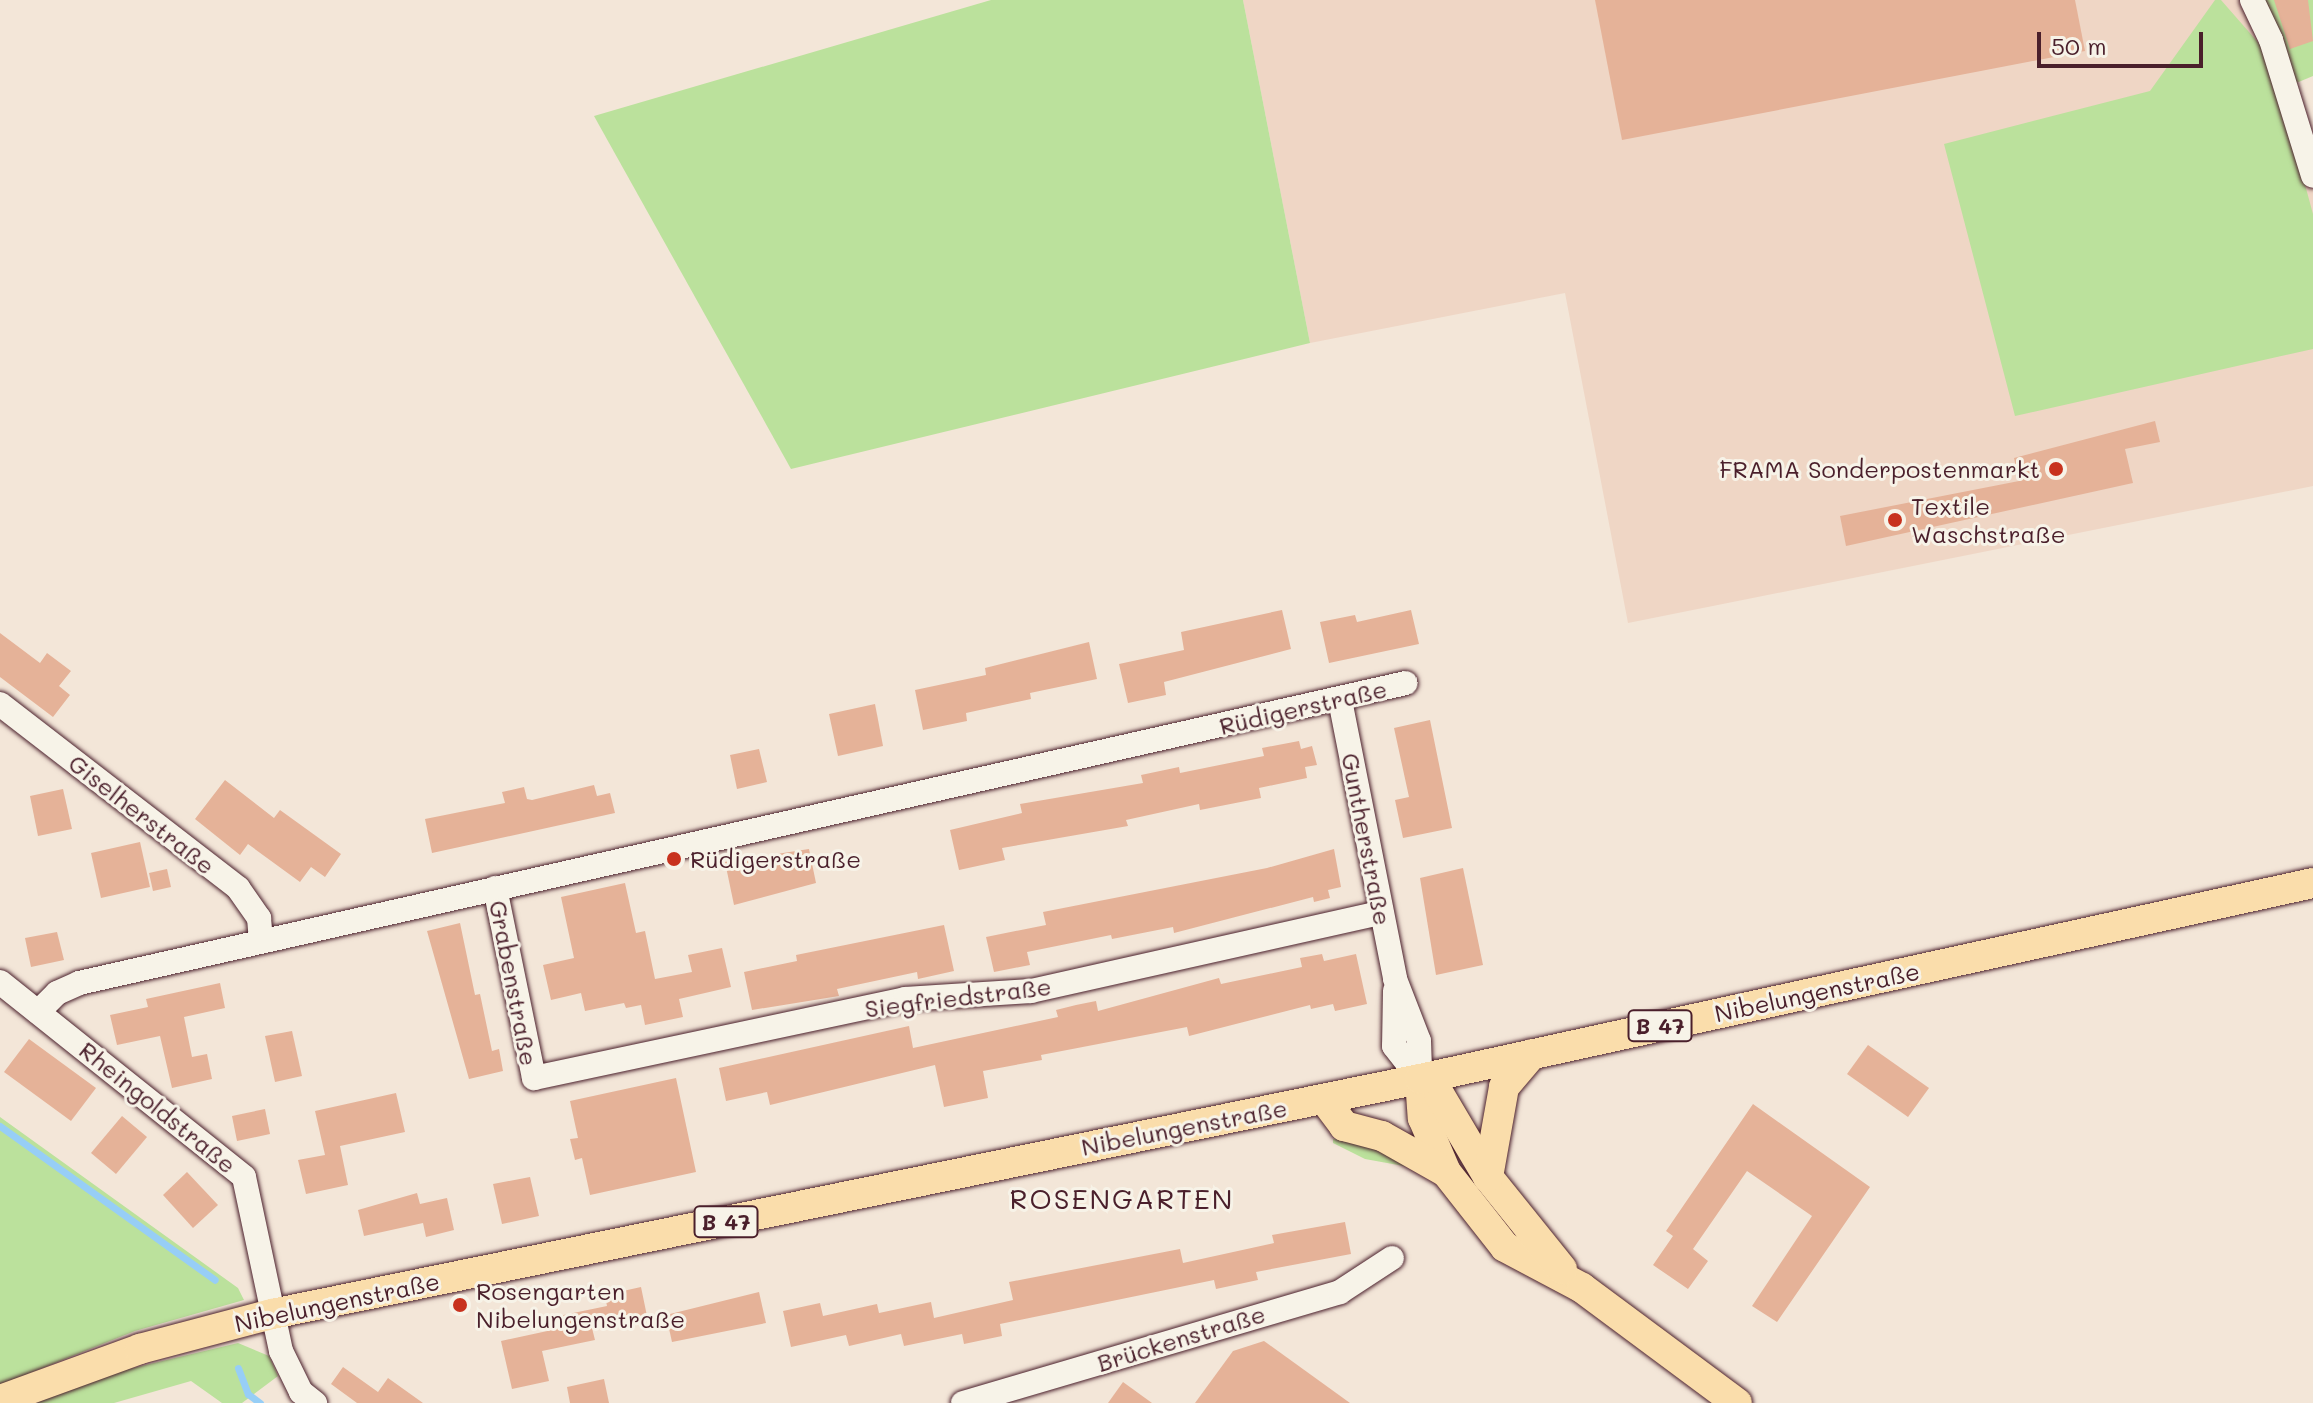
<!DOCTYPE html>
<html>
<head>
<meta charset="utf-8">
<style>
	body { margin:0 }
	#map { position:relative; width:2313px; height:1403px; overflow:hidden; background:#f3e6d8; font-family:Mali,sans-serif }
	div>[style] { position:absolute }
	.built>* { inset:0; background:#efd6c5 }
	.green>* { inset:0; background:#bbe19c }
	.stream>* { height:7px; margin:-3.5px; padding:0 3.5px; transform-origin:3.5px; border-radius:3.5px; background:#97cef6 }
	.building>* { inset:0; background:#e5b298 }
	.roads { filter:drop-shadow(0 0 2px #4a1f2b) drop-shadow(0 0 2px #4a1f2b) }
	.minor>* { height:24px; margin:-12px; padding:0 12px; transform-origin:12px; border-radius:12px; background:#f7f3e8 }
	.major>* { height:30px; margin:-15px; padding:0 15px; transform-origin:15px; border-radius:15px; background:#faddab }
	.dots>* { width:22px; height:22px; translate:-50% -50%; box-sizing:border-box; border:4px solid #f7f3e8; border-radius:50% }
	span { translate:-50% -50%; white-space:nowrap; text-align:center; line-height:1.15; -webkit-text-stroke:6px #f7f3e8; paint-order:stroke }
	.shield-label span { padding:2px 6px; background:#f7f3e8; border:2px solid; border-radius:6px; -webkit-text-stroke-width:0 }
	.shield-label { font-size:22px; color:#4a1f2b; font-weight:700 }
	.poi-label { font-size:24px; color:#4a1f2b }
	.right { translate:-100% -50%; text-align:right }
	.left { translate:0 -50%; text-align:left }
	.street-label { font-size:24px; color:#4a1f2b }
	.quarter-label { font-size:28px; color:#4a1f2b; letter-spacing:2px }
	.scale { position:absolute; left:2037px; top:32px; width:166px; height:36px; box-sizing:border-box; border:4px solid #4a1f2b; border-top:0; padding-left:10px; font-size:24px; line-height:28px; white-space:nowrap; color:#4a1f2b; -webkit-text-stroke:6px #f7f3e8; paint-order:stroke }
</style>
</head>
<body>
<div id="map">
	<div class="built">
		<div style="clip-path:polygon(1243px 0,2261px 0,2313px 158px,2313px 486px,1628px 623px,1565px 293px,1310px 343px)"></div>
	</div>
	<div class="green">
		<div style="clip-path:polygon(991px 0,1243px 0,1310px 343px,791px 469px,594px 116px)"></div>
		<div style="clip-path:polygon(2215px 0,2221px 0,2270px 56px,2313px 214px,2313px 349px,2015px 416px,1944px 144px,2150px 91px)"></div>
		<div style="clip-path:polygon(2261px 0,2313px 0,2313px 76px,2289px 86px)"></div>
		<div style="clip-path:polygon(0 1117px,238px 1288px,244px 1300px,135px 1331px,0 1385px)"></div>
		<div style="clip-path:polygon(1333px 1139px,1360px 1141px,1409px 1167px,1365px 1159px,1333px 1143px)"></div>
		<div style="clip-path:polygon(238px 1343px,269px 1356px,278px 1376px,242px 1403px,222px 1403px,191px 1381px,114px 1403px,27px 1403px,116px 1372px)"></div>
	</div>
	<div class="stream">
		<div style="left:0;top:1126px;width:264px;rotate:35.6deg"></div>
		<div style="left:238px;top:1368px;width:28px;rotate:69deg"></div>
		<div style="left:248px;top:1394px;width:15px;rotate:37deg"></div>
	</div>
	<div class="building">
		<div style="clip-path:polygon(1595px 0,2075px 0,2085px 51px,1622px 140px)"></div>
		<div style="clip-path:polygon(2274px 0,2308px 0,2313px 41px,2290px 49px)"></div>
		<div style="clip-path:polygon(2155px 421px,2160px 442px,2125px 449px,2133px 483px,1846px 546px,1840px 516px,2019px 481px,2014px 458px)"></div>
		<div style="clip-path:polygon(1282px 610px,1291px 649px,1164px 682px,1166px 695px,1128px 703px,1119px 664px,1184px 650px,1181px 632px)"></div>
		<div style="clip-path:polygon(1411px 610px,1419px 644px,1329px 663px,1320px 622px,1355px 615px,1357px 622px)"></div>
		<div style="clip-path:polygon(0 633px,40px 663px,47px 653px,71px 671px,59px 686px,70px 695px,53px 717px,0 677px)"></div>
		<div style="clip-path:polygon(1089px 642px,1097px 679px,1030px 693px,1031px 699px,966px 713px,967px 721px,923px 730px,915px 690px,986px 675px,985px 668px)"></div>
		<div style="clip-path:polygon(875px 704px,883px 746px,838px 756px,829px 714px)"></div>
		<div style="clip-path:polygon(1430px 720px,1452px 828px,1403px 838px,1395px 800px,1409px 797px,1394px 728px)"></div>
		<div style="clip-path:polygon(1299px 741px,1301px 749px,1312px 746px,1317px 765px,1305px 767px,1307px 778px,1259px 788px,1261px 798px,1200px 810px,1199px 804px,1126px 820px,1128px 826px,1002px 848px,1005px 860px,959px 870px,950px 830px,1022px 813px,1020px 804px,1143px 783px,1141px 775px,1179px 767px,1180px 773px,1264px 756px,1262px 748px)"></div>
		<div style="clip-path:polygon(759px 749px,767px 782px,737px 789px,730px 755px)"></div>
		<div style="clip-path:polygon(225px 780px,274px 818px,280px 810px,341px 854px,325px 877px,311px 867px,300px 882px,248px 844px,240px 855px,195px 819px)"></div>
		<div style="clip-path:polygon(594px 785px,597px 796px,610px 793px,615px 813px,432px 853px,425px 819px,505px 803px,502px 792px,524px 787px,527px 799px,532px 800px)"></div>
		<div style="clip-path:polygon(63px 789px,72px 829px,38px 836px,30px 796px)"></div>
		<div style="clip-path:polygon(140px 842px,150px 887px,101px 898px,91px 853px)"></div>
		<div style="clip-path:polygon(809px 849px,816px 883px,734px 905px,725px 862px)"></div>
		<div style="clip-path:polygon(1334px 849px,1341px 887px,1328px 890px,1330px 898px,1314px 902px,1313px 897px,1174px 933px,1173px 927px,1112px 939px,1111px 935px,1027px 952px,1030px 965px,994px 972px,986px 937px,1046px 925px,1043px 912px,1267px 868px)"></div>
		<div style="clip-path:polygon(1463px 868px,1483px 965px,1436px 975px,1420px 878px)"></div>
		<div style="clip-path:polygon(167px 869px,171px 887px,153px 891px,149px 873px)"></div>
		<div style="clip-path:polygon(625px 883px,636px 933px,645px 931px,655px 979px,692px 972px,688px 955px,722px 948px,731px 987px,679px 999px,683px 1017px,645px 1025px,641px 1005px,626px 1008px,624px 1003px,585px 1011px,581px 993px,551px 1000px,543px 965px,574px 958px,561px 897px)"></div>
		<div style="clip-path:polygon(460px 923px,475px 995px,480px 994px,492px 1051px,499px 1049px,503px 1071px,469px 1079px,427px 931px)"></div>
		<div style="clip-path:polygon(944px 925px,954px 971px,918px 979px,917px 972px,837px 989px,839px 996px,752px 1010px,744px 972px,797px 961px,796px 955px)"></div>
		<div style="clip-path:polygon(57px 932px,64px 960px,31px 967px,25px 938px)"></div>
		<div style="clip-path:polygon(1322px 954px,1324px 961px,1356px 954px,1367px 1004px,1335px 1011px,1333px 1004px,1311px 1009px,1310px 1005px,1189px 1036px,1187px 1027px,1041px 1055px,1042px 1060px,983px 1071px,988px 1098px,944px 1107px,935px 1065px,770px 1105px,767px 1092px,726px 1101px,719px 1068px,909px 1026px,913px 1048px,1058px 1017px,1056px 1010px,1076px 1005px,1096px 1001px,1098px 1011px,1219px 978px,1221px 984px,1302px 967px,1300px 958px)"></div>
		<div style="clip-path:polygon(220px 983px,225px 1008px,184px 1017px,192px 1057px,207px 1054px,212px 1079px,172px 1088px,160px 1036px,117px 1045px,110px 1015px,148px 1007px,146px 999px)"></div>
		<div style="clip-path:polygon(292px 1031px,302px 1076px,275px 1082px,265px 1036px)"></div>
		<div style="clip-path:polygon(29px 1039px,96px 1088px,71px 1121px,4px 1072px)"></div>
		<div style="clip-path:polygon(1868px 1045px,1929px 1088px,1908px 1117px,1847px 1074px)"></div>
		<div style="clip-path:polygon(676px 1078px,696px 1172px,590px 1195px,582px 1158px,575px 1160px,570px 1139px,578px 1138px,570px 1101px)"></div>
		<div style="clip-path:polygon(396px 1093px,405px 1132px,340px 1146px,348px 1185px,306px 1194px,298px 1160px,325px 1155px,315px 1111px)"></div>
		<div style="clip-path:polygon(1753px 1104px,1870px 1187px,1777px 1322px,1752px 1306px,1812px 1216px,1747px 1171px,1693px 1249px,1708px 1261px,1688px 1289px,1653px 1265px,1673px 1236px,1666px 1231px)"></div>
		<div style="clip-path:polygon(265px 1109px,270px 1134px,237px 1141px,232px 1116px)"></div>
		<div style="clip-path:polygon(122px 1116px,147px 1137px,116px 1174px,91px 1153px)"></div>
		<div style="clip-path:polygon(187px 1172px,218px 1205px,193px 1228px,163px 1195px)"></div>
		<div style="clip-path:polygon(530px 1177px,539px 1216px,502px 1224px,493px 1184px)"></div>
		<div style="clip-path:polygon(417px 1193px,420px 1204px,447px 1198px,454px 1230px,426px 1237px,423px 1223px,364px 1236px,358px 1210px)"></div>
		<div style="clip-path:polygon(1345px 1222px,1351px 1254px,1256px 1272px,1258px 1280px,1216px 1289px,1214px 1280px,1000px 1324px,1002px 1336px,964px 1344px,962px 1334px,904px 1346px,901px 1334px,849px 1346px,846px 1335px,791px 1347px,783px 1311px,820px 1303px,823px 1316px,877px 1304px,879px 1313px,931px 1302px,934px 1318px,1013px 1300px,1009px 1282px,1180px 1249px,1183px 1263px,1274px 1243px,1272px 1235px)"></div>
		<div style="clip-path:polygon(641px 1287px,647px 1316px,592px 1328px,595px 1340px,542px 1351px,549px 1381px,512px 1389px,501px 1341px,552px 1330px,549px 1318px,607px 1306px,605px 1295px)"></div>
		<div style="clip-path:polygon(759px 1292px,766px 1323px,672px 1342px,666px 1315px)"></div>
		<div style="clip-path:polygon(1264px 1341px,1350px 1403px,1195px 1403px,1233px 1351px)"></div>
		<div style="clip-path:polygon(343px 1367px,378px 1392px,388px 1378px,423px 1403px,357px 1403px,331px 1384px)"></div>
		<div style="clip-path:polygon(604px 1379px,609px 1403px,570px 1403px,567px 1387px)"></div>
		<div style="clip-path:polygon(1123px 1382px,1152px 1403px,1108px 1403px)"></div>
	</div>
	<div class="roads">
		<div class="minor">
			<div style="left:2252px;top:0;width:44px;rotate:64.6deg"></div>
			<div style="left:2271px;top:40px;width:142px;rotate:72.8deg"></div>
			<div style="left:1340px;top:700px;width:284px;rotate:78.8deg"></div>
			<div style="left:1395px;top:979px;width:66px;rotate:68.8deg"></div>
			<div style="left:1419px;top:1041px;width:38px;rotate:88deg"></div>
			<div style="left:0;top:704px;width:301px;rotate:37.7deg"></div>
			<div style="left:238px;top:888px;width:37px;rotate:55deg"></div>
			<div style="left:259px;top:918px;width:22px;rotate:85deg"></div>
			<div style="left:495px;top:888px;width:194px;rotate:78.4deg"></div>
			<div style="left:534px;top:1078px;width:379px;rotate:-12deg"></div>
			<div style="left:905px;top:999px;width:126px;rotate:-3.6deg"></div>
			<div style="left:1031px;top:991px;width:359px;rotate:-12.6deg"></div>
			<div style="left:0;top:982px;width:312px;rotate:38.6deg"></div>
			<div style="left:244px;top:1177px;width:178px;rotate:78deg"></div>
			<div style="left:281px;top:1351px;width:46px;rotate:64deg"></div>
			<div style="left:301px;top:1392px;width:18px;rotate:38deg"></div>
			<div style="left:1395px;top:991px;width:55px;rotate:91deg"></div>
			<div style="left:1394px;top:1046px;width:42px;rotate:51.8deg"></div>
			<div style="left:38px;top:1012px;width:27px;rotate:-45deg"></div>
			<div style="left:57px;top:993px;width:24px;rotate:-24deg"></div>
			<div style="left:79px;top:983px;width:1360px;rotate:-12.74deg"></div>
			<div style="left:963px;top:1403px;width:393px;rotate:-16.4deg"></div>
			<div style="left:1340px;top:1292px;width:62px;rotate:-33.2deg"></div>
		</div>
		<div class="major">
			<div style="left:1420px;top:1079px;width:39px;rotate:86deg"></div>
			<div style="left:1423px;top:1118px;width:59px;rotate:66.9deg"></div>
			<div style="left:1446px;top:1172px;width:95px;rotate:51.8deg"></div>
			<div style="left:1505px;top:1247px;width:87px;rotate:28deg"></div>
			<div style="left:1582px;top:1288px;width:193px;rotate:36.6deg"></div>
			<div style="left:1420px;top:1079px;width:24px;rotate:38deg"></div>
			<div style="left:1439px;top:1094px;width:96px;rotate:59.4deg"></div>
			<div style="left:1488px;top:1177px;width:118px;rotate:51.2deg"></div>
			<div style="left:1324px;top:1099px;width:34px;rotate:53deg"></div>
			<div style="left:1344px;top:1126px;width:39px;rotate:15deg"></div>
			<div style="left:1382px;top:1136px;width:73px;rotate:29.4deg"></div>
			<div style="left:1488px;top:1177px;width:91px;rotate:-79.9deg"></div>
			<div style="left:1504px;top:1087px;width:43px;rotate:-49.7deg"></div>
			<div style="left:0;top:1400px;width:149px;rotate:-20deg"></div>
			<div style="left:140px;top:1349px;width:137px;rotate:-14.9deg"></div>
			<div style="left:272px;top:1314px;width:1172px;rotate:-11.57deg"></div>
			<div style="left:1420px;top:1079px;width:914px;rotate:-12.38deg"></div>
		</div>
	</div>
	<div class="dots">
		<div style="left:2056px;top:469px;background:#c8321e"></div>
		<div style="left:1895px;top:520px;background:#c8321e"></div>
		<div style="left:674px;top:859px;background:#c8321e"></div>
		<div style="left:460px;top:1305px;background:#c8321e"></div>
	</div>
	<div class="shield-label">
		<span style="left:1660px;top:1026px">B 47</span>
		<span style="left:726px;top:1222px">B 47</span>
	</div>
	<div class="poi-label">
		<span class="right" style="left:2040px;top:469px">FRAMA Sonderpostenmarkt</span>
		<span class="left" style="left:1911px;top:520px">Textile<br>Waschstraße</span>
		<span class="left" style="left:690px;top:859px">Rüdigerstraße</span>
		<span class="left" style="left:476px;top:1305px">Rosengarten<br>Nibelungenstraße</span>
	</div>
	<div class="street-label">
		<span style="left:1303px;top:707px;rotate:-13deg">Rüdigerstraße</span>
		<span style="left:142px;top:814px;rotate:38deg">Giselherstraße</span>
		<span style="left:1367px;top:839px;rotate:79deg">Guntherstraße</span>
		<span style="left:514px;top:983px;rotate:79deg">Grabenstraße</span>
		<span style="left:1817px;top:992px;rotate:-12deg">Nibelungenstraße</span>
		<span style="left:958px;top:997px;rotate:-7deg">Siegfriedstraße</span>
		<span style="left:158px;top:1107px;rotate:39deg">Rheingoldstraße</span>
		<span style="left:1184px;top:1127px;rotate:-11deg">Nibelungenstraße</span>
		<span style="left:337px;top:1302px;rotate:-12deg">Nibelungenstraße</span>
		<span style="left:1181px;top:1338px;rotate:-17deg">Brückenstraße</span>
	</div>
	<div class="quarter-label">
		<span style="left:1122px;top:1198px">ROSENGARTEN</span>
	</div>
	<div class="scale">50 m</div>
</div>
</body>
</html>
